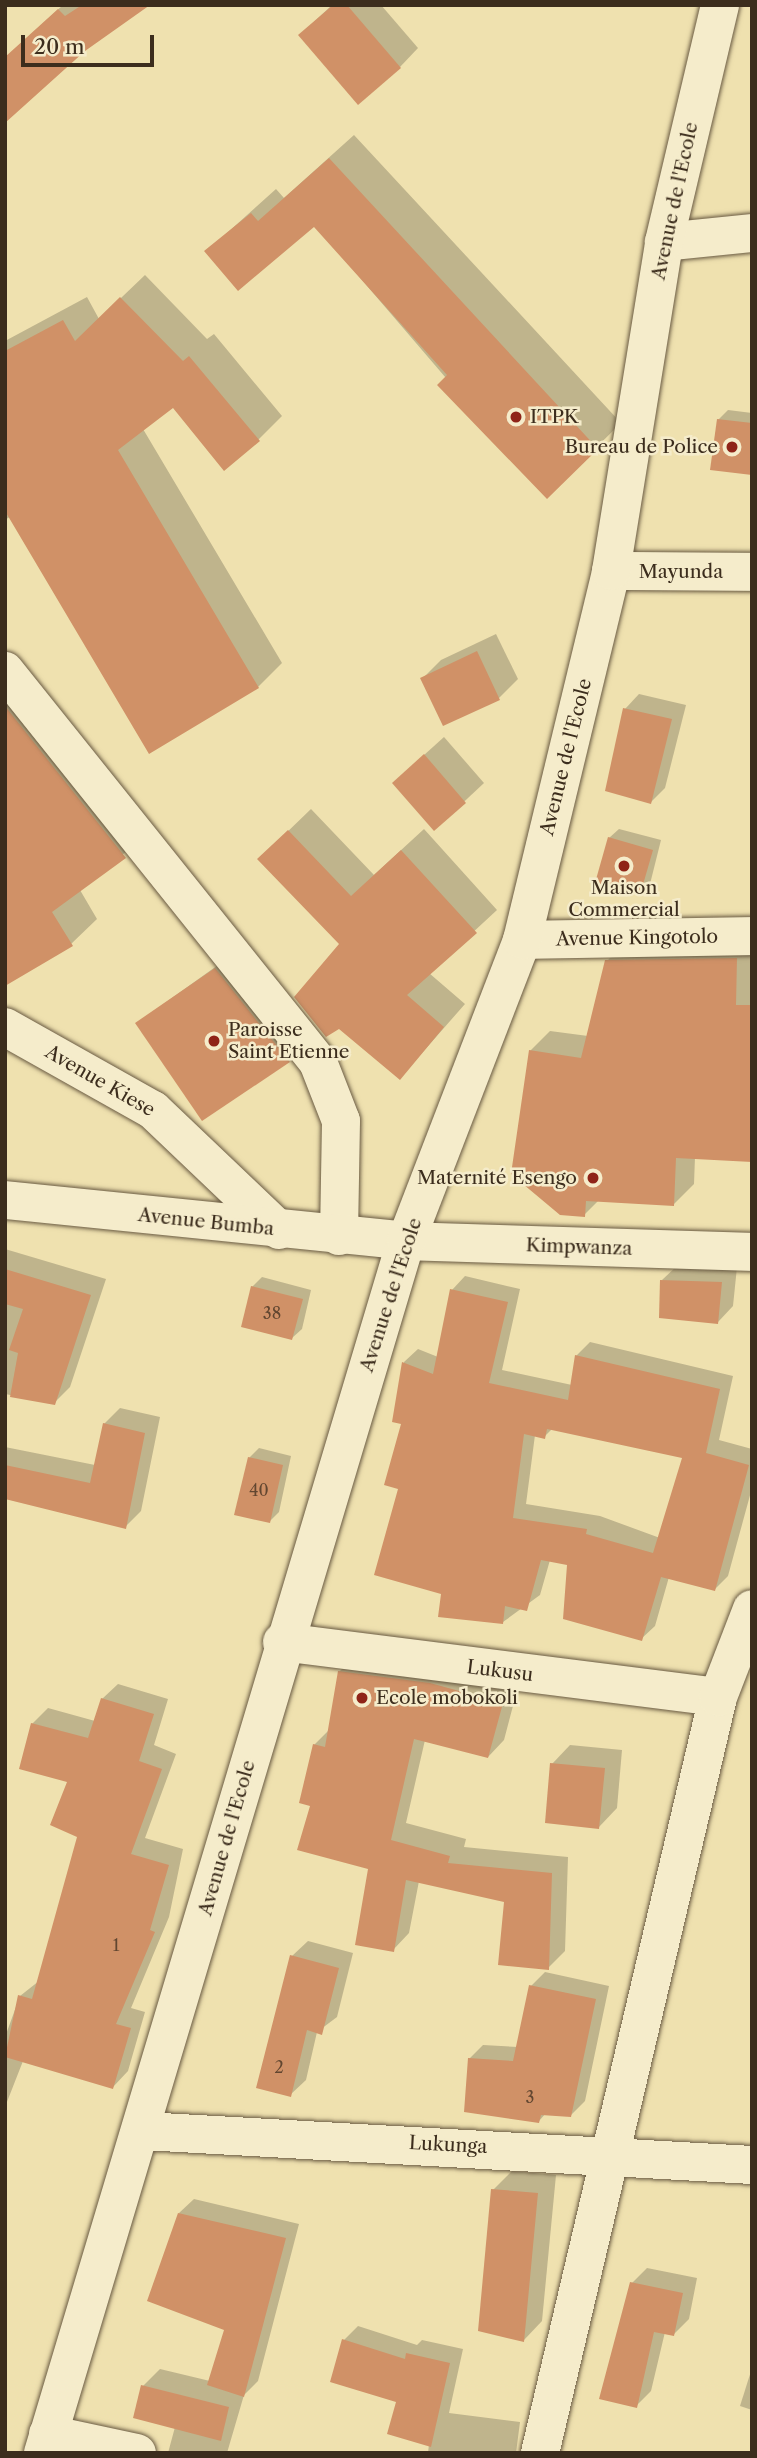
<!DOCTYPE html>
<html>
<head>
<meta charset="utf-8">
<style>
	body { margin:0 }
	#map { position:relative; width:757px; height:2458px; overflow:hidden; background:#efe1af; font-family:"Libre Caslon Text",serif }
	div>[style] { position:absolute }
	.shadow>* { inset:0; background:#0003 }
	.building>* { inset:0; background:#d09167 }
	.roads { filter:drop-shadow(0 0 2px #695a42) drop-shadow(0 0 2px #695a42) }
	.minor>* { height:38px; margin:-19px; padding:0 19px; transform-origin:19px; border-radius:19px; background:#f5eccb }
	.dots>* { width:19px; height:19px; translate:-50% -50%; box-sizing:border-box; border:4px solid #f5eccb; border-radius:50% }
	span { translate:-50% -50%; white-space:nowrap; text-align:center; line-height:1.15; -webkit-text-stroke:5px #f5eccb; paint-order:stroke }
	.number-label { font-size:16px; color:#614630 }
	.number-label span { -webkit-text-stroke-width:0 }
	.street-label { font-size:19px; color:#3c2d1d }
	.poi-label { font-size:19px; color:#3c2d1d }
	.left { translate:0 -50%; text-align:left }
	.right { translate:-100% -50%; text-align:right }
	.frame { position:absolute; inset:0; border:7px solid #3c2d1d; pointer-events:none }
	.scale { position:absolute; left:21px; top:35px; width:133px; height:32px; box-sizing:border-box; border:4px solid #3c2d1d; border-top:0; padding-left:9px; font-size:21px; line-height:24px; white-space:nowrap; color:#3c2d1d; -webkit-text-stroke:5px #f5eccb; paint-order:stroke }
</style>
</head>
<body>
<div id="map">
	<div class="shadow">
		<div style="clip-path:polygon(63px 5px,147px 5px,5px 58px)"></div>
		<div style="clip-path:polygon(332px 5px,381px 5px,418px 48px,400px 67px,300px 35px)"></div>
		<div style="clip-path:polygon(354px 135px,621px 423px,547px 496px,314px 224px,207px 251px,276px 189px,284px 198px)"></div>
		<div style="clip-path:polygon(145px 275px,207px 339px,214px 334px,282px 416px,258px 440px,173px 406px,143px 429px,282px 663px,258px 687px,11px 516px,5px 520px,5px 341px,87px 297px,99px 319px)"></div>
		<div style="clip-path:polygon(728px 410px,752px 413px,752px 473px,718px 420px)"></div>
		<div style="clip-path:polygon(496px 634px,518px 679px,499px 698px,444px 724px,422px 679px,441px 660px)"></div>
		<div style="clip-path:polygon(5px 676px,151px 831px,80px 890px,97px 919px,71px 944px,5px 984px)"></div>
		<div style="clip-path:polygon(639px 694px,686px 705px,665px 788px,651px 802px,625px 709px)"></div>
		<div style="clip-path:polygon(444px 737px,484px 783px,435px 829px,413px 765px)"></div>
		<div style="clip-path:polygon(311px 809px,374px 875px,424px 829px,497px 910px,429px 973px,465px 1004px,400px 1078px,339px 1026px,341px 944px,282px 837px)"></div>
		<div style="clip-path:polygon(619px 829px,661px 840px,650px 884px,640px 893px,609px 838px)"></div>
		<div style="clip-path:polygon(752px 939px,752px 1161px,695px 1157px,694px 1184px,674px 1204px,599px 1200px,584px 1215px,530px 1051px,550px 1031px,588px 1036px,607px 961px,627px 941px)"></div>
		<div style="clip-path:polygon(225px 960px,298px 1051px,289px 1060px,137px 1023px)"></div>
		<div style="clip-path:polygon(5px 1249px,106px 1279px,70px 1387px,54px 1403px,5px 1394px)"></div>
		<div style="clip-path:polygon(678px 1265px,737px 1267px,733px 1306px,718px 1322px,662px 1280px)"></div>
		<div style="clip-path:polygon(evenodd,465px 1276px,520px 1289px,502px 1370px,572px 1385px,576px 1356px,590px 1342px,733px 1376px,719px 1440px,752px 1449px,752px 1488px,728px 1576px,715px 1589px,669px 1577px,655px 1626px,641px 1639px,569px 1563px,550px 1560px,540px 1595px,503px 1622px,443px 1593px,400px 1488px,404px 1422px,394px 1421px,404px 1362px,418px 1349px,438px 1357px,452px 1290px,465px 1276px,552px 1429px,685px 1456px,660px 1538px,600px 1516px,526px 1504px,535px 1435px,544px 1437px,552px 1429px)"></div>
		<div style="clip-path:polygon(262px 1277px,311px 1290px,302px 1329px,292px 1338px,252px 1287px)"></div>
		<div style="clip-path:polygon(120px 1408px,160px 1417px,141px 1511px,125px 1527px,5px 1498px,5px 1447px,95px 1465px,104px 1424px)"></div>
		<div style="clip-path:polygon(259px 1448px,291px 1456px,279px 1512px,270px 1521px,249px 1458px)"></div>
		<div style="clip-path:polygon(356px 1655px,518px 1687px,504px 1740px,488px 1757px,425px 1740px,406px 1823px,466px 1839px,464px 1847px,568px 1857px,565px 1951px,548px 1968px,506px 1901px,419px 1881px,409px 1933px,393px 1950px,370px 1868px,312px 1804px,314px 1745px,329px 1730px,339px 1672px)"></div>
		<div style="clip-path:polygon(118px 1684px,168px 1699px,154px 1745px,176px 1754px,145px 1838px,183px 1849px,169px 1917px,131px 2008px,145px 2012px,128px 2071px,113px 2087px,23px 2061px,5px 2107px,5px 2037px,20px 1996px,39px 1981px,79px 1836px,70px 1781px,32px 1724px,48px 1708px,95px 1721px,102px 1699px)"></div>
		<div style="clip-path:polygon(570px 1745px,622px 1750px,617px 1808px,599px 1827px,552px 1764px)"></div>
		<div style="clip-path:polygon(308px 1941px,353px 1953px,337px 2017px,317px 2032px,306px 2080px,290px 2095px,292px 1956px)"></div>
		<div style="clip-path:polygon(545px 1972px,609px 1986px,585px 2101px,571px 2115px,546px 2113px,539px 2121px,469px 2059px,483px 2045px,518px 2047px,531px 1986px)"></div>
		<div style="clip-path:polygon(512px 2171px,556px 2175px,542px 2321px,524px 2340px,493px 2190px)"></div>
		<div style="clip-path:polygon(194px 2199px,299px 2224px,258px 2381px,244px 2395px,227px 2453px,168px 2453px,175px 2427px,143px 2386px,160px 2369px,210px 2381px,226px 2329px,179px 2213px)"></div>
		<div style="clip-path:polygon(647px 2268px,697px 2278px,689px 2319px,674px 2334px,665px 2332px,651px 2391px,636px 2406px,632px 2283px)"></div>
		<div style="clip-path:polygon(358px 2326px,417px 2345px,422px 2340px,463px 2349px,449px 2413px,520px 2422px,516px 2453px,428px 2453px,429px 2444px,398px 2401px,344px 2340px)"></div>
		<div style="clip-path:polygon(752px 2368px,752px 2410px,740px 2406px)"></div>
	</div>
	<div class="building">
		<div style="clip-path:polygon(82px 5px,150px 5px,85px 51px,5px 123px,5px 57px,58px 9px,65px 16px)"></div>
		<div style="clip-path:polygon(333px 5px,347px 5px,401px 68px,358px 105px,298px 35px)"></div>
		<div style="clip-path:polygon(329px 158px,598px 449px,547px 499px,437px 385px,447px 375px,314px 227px,238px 291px,204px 251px,251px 213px,258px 221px)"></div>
		<div style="clip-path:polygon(120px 297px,183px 361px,189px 356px,260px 441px,224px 471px,173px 408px,118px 450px,259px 688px,149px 754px,5px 511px,5px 351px,63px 320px,75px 341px)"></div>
		<div style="clip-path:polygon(717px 419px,752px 423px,752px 475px,710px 470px)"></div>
		<div style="clip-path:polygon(477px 651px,500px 700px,443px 726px,420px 678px)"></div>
		<div style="clip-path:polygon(5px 706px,126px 858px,52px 912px,73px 946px,5px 986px)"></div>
		<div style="clip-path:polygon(623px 708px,672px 719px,651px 804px,605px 791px)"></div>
		<div style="clip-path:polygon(424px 754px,466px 803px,434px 831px,392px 783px)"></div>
		<div style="clip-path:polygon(288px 830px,351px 896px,401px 850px,477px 933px,407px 995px,444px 1027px,400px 1080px,339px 1029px,326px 1037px,294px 997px,339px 944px,257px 859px)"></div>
		<div style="clip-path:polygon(608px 837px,653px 850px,640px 895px,595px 883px)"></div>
		<div style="clip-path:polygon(737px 958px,736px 1005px,752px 1005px,752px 1162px,676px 1158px,674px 1206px,586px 1201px,585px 1217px,560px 1215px,511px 1174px,529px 1050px,581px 1058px,605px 960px)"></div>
		<div style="clip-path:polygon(215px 968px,290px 1062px,202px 1121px,135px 1023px)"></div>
		<div style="clip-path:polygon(5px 1269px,91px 1295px,55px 1405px,10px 1397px,18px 1353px,9px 1350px,23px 1309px,5px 1304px)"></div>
		<div style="clip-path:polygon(660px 1280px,722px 1282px,718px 1324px,659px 1318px)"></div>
		<div style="clip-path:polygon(251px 1286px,303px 1299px,292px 1340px,241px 1327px)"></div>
		<div style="clip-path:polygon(evenodd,450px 1289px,508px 1302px,489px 1383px,568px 1400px,575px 1355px,720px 1389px,706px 1453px,749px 1465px,715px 1591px,661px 1577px,642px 1641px,563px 1619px,567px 1565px,541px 1560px,527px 1611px,505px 1606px,503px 1624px,438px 1617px,441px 1594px,374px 1575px,398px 1489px,384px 1485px,401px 1424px,392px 1422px,402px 1362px,433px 1374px,450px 1289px,547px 1429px,682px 1458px,653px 1553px,586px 1534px,587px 1529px,513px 1518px,524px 1434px,545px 1439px,547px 1429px)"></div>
		<div style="clip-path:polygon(103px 1423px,145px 1433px,126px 1529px,5px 1499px,5px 1465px,90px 1483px)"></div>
		<div style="clip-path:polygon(248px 1457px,283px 1465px,270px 1523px,234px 1515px)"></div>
		<div style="clip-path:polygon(338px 1671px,430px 1683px,503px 1703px,488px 1758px,414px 1739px,391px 1840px,450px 1856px,448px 1863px,552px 1873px,549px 1970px,498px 1965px,504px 1902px,406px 1880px,394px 1952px,355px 1945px,368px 1869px,297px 1850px,310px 1806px,299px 1803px,313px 1744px,325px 1747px)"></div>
		<div style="clip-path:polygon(101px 1698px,154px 1714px,139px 1761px,162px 1769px,131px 1854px,169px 1865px,150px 1930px,155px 1932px,116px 2024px,131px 2028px,113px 2089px,5px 2057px,18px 1995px,32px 1999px,77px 1837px,50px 1825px,67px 1782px,19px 1769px,31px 1723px,88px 1738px)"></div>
		<div style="clip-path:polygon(550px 1763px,605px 1768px,599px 1829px,545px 1823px)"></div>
		<div style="clip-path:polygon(290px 1955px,339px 1968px,322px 2035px,307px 2030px,291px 2097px,256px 2088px)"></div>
		<div style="clip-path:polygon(529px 1985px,596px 1999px,571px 2117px,541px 2115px,539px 2123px,464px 2112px,468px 2058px,513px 2061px)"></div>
		<div style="clip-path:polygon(491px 2189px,538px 2193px,524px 2342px,478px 2331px)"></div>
		<div style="clip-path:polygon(178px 2213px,286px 2238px,244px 2397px,207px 2385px,224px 2330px,147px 2301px)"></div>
		<div style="clip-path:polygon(630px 2282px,683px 2293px,674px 2336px,654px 2332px,637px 2408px,599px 2399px)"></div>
		<div style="clip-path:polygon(342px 2339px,405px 2359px,406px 2353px,450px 2363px,431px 2447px,387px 2434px,396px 2402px,330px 2382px)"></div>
		<div style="clip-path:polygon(141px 2385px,229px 2407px,221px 2441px,133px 2418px)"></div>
	</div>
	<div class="roads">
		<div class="minor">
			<div style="left:664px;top:242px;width:88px;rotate:-5.8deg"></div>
			<div style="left:611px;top:571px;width:141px;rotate:0.4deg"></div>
			<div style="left:5px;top:671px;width:501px;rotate:51.32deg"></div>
			<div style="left:318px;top:1062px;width:63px;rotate:68.7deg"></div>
			<div style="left:341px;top:1121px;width:115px;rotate:91deg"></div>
			<div style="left:522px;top:940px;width:230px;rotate:-1deg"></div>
			<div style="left:5px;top:1027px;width:170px;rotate:29.3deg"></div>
			<div style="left:153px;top:1110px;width:174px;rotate:43.6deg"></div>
			<div style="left:5px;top:1200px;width:403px;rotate:5.8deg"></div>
			<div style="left:406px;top:1241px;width:346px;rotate:1.8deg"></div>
			<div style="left:282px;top:1642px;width:439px;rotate:7.2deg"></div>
			<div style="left:144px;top:2131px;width:609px;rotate:3.2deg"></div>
			<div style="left:48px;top:2434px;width:91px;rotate:12.1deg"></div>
			<div style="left:43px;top:2453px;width:1265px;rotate:-73.33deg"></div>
			<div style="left:406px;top:1241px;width:323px;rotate:-68.9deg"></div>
			<div style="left:522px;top:940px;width:380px;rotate:-76.4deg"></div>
			<div style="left:611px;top:571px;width:333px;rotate:-80.8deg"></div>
			<div style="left:664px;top:242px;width:244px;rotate:-76.7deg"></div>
			<div style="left:540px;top:2453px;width:777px;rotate:-76.75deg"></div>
			<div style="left:718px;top:1697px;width:94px;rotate:-68.9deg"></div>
		</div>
	</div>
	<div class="dots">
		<div style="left:516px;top:417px;background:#8f2418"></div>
		<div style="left:732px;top:447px;background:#8f2418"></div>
		<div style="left:624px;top:866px;background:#8f2418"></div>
		<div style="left:214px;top:1041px;background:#8f2418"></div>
		<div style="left:593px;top:1178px;background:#8f2418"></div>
		<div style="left:362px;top:1698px;background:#8f2418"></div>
	</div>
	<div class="number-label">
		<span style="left:272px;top:1313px">38</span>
		<span style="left:259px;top:1490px">40</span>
		<span style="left:116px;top:1945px">1</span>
		<span style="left:279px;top:2067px">2</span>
		<span style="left:530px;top:2097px">3</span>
	</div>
	<div class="street-label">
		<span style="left:675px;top:201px;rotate:-78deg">Avenue de l'Ecole</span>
		<span style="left:681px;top:572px">Mayunda</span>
		<span style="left:566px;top:757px;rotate:-76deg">Avenue de l'Ecole</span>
		<span style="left:637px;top:938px;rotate:-1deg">Avenue Kingotolo</span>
		<span style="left:100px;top:1081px;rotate:30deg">Avenue Kiese</span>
		<span style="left:206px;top:1222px;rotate:6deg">Avenue Bumba</span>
		<span style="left:579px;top:1247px;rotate:2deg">Kimpwanza</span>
		<span style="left:391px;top:1295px;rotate:-72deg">Avenue de l'Ecole</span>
		<span style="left:500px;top:1671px;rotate:7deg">Lukusu</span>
		<span style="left:227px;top:1838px;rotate:-74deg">Avenue de l'Ecole</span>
		<span style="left:448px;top:2145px;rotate:3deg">Lukunga</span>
	</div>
	<div class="poi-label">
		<span class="left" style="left:530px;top:417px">ITPK</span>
		<span class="right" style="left:718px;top:447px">Bureau de Police</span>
		<span style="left:624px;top:899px">Maison<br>Commercial</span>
		<span class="left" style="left:228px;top:1041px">Paroisse<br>Saint Etienne</span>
		<span class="right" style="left:577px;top:1178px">Maternité Esengo</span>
		<span class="left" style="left:376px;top:1698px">Ecole mobokoli</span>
	</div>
	<div class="frame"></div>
	<div class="scale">20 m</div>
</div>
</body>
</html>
